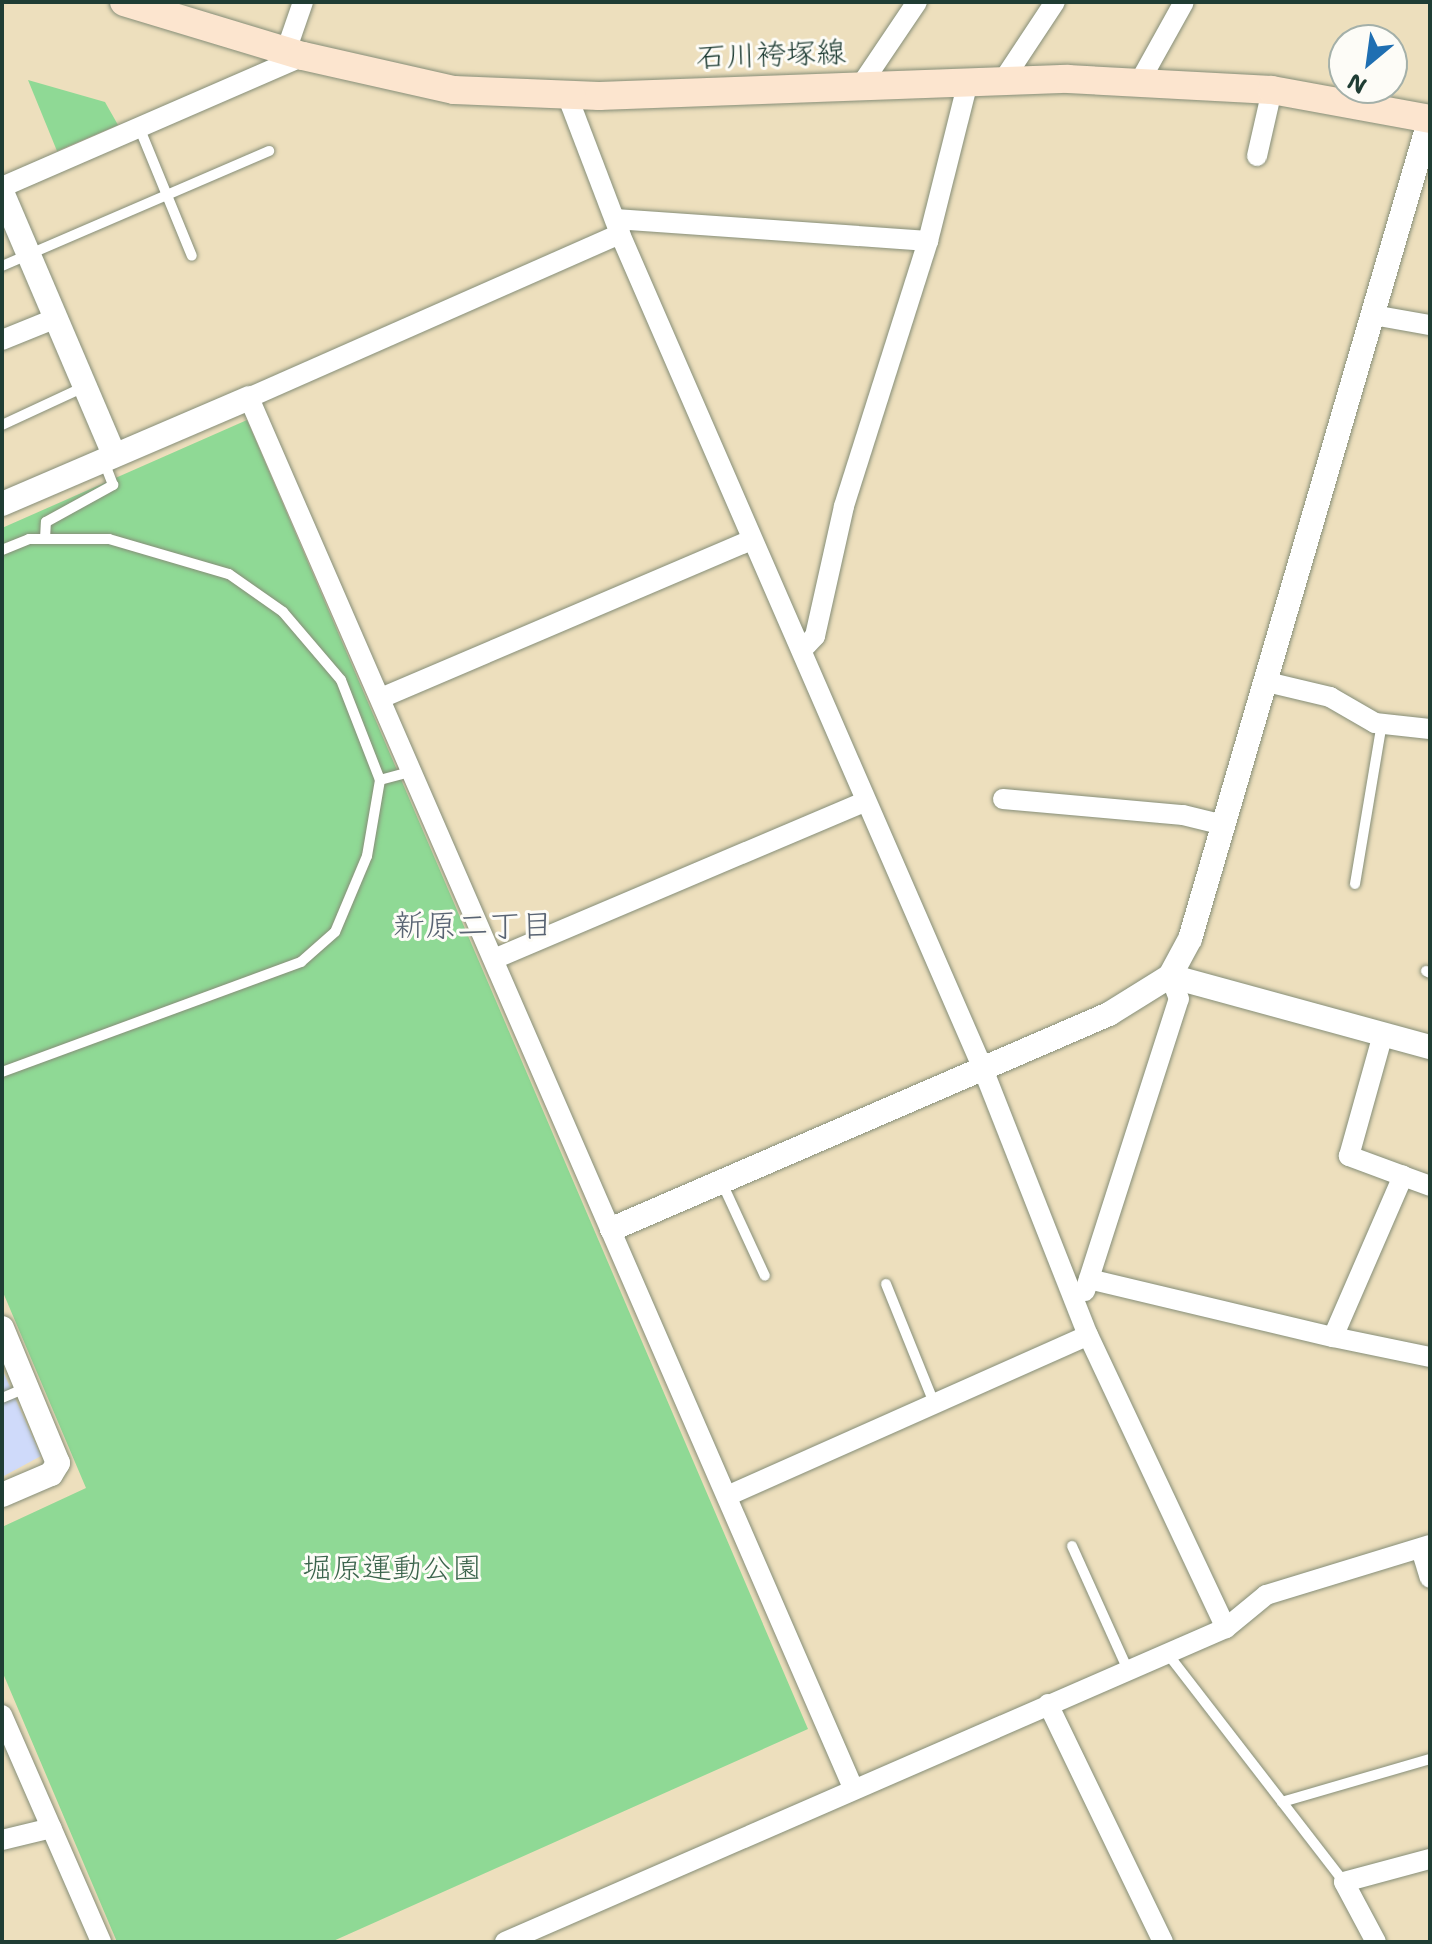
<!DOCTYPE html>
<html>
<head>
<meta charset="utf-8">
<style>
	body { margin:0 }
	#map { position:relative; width:1432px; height:1944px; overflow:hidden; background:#eddfbd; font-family:"Shantell Sans","Klee One",sans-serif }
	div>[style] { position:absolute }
	.built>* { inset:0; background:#cfdafa }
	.green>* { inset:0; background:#8fd995 }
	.roads { filter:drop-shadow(0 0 2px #868e78) drop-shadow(0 0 2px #868e78) }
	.service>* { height:10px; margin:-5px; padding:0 5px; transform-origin:5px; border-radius:5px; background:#fff }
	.minor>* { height:20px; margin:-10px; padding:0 10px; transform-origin:10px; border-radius:10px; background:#fff }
	.tertiary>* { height:24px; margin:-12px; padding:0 12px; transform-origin:12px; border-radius:12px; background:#fff }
	.secondary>* { height:28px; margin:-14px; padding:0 14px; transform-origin:14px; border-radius:14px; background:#fce5cf }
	span { translate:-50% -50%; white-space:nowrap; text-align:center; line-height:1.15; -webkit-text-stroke:6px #fdfcf7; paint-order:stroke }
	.street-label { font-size:30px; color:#1f3d34 }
	.park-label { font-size:30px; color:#3b644c }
	.neighbourhood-label { font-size:32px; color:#596473 }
	.frame { position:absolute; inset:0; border:4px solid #1f3d34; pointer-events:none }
	.north { position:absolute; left:1328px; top:24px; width:80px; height:80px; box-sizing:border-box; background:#fdfcf7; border:2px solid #a4b0a9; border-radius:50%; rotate:209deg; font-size:22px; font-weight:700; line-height:32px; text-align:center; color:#1f3d34 }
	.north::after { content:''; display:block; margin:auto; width:28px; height:36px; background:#1f6fb2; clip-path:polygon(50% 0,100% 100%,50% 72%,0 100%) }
</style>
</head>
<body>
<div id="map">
	<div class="built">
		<div style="clip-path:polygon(2px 1369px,41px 1456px,2px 1477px)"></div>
	</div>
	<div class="green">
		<div style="clip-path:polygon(28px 80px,105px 102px,118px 125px,57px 151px)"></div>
		<div style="clip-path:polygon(247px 420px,808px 1729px,331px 1942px,117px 1942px,2px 1671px,2px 1527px,86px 1488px,2px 1290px,2px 528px)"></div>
	</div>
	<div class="roads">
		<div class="service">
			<div style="left:139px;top:127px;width:139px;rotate:67.7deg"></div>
			<div style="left:2px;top:266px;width:291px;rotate:-23.3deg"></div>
			<div style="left:2px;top:425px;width:90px;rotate:-24.9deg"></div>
			<div style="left:45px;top:539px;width:17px;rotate:-87deg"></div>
			<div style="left:46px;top:522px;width:77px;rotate:-28.9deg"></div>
			<div style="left:113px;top:485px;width:25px;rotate:-111deg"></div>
			<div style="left:2px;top:550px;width:29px;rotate:-22deg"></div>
			<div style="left:29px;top:539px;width:80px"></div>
			<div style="left:109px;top:539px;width:125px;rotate:16.3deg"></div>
			<div style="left:229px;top:574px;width:66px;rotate:35.1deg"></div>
			<div style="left:283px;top:612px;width:89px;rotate:49.5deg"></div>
			<div style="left:341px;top:680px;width:107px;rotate:68.7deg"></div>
			<div style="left:380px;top:780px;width:77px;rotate:99.7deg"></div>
			<div style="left:367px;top:856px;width:82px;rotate:112.8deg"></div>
			<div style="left:335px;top:932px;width:45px;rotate:138.6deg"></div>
			<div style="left:301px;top:962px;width:319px;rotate:159.8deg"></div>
			<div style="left:380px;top:780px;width:34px;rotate:-15deg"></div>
			<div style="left:1355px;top:884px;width:163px;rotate:-80.5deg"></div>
			<div style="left:1426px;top:971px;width:4px;rotate:27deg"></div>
			<div style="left:722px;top:1183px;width:102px;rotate:65.2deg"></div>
			<div style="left:886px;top:1284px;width:128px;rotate:68deg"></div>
			<div style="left:2px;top:1398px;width:26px;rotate:-23deg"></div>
			<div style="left:1072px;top:1546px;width:136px;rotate:65.7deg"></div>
			<div style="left:1167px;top:1653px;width:289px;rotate:52.3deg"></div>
			<div style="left:1282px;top:1802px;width:154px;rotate:-16.2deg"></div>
		</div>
		<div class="minor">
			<div style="left:286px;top:51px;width:52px;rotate:-70.9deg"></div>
			<div style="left:1004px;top:79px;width:92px;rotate:-56.5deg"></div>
			<div style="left:1140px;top:81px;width:90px;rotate:-60.9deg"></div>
			<div style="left:861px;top:85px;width:100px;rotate:-56deg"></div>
			<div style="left:567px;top:95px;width:149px;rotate:69.1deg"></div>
			<div style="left:620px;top:234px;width:910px;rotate:66.5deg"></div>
			<div style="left:983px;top:1069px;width:286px;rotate:68.5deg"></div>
			<div style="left:1088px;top:1335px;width:324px;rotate:64.8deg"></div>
			<div style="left:1257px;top:156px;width:68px;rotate:-77.2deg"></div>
			<div style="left:2px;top:187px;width:328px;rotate:-23.5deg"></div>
			<div style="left:615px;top:219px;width:314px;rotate:4deg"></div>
			<div style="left:620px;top:234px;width:406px;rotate:156.2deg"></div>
			<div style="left:249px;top:398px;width:1516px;rotate:66.51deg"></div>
			<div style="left:1373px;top:315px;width:58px;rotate:10deg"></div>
			<div style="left:2px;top:340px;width:56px;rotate:-22deg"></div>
			<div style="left:802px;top:650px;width:19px;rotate:-47deg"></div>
			<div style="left:815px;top:636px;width:133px;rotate:-77.4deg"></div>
			<div style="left:844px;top:506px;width:278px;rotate:-72.4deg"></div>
			<div style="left:928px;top:241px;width:164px;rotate:-75.9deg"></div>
			<div style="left:1267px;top:682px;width:65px;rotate:13.4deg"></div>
			<div style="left:1330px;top:697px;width:52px;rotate:30deg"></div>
			<div style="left:1375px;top:723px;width:55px;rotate:6.2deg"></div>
			<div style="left:381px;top:698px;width:402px;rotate:-23.1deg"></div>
			<div style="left:1003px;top:799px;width:181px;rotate:5.1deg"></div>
			<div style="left:1183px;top:815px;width:42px;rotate:13.7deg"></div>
			<div style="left:494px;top:959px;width:402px;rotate:-23deg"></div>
			<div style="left:1403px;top:1176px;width:29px;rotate:20deg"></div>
			<div style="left:1089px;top:1279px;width:251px;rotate:13.4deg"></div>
			<div style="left:1333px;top:1337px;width:176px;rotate:-66.5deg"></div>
			<div style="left:1403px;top:1176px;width:58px;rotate:-159.7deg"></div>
			<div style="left:1349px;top:1156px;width:127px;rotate:-74.4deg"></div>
			<div style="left:1085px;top:1291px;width:307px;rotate:-72.2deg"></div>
			<div style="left:1179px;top:999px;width:25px;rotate:-111deg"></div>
			<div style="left:1333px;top:1337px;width:99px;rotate:11.7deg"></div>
			<div style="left:727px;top:1496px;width:395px;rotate:-24deg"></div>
			<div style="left:1421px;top:1549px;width:30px;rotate:73deg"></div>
			<div style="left:1048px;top:1704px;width:264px;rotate:64.2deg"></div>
			<div style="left:2px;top:1715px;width:248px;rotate:66.4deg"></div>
			<div style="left:2px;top:1840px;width:51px;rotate:-13.5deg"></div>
			<div style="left:505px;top:1942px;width:786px;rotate:-23.53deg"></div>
			<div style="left:1226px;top:1628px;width:52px;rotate:-39.5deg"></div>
			<div style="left:1266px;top:1595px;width:171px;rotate:-17deg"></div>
			<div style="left:1376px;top:1942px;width:68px;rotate:-118.1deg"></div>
			<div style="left:1344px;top:1882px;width:89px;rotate:-15deg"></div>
		</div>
		<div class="tertiary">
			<div style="left:2px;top:192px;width:286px;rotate:66.9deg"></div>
			<div style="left:2px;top:504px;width:269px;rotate:-23.2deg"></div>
			<div style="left:1170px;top:976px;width:270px;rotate:15.3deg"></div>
			<div style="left:612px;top:1229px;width:542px;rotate:-23.39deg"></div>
			<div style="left:1109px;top:1014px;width:72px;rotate:-31.9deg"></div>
			<div style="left:1170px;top:976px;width:42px;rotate:-61.6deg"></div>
			<div style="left:1190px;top:939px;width:855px;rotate:-73.7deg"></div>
			<div style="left:2px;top:1328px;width:146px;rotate:67.5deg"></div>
			<div style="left:58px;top:1463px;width:13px;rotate:122deg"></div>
			<div style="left:51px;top:1474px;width:53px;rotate:156.8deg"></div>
		</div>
		<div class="secondary">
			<div style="left:124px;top:2px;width:187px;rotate:16.8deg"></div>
			<div style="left:303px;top:56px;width:155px;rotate:12.7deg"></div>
			<div style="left:454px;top:90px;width:145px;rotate:2.4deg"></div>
			<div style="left:599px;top:96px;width:469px;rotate:-2.1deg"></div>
			<div style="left:1068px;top:79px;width:204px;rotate:3.1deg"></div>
			<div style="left:1272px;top:90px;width:161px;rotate:10.4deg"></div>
		</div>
	</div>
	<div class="street-label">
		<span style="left:771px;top:55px;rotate:-2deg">石川袴塚線</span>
	</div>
	<div class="park-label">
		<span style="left:392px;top:1568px">堀原運動公園</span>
	</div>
	<div class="neighbourhood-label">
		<span style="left:473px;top:925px">新原二丁目</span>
	</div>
	<div class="frame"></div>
	<div class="north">N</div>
</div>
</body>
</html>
